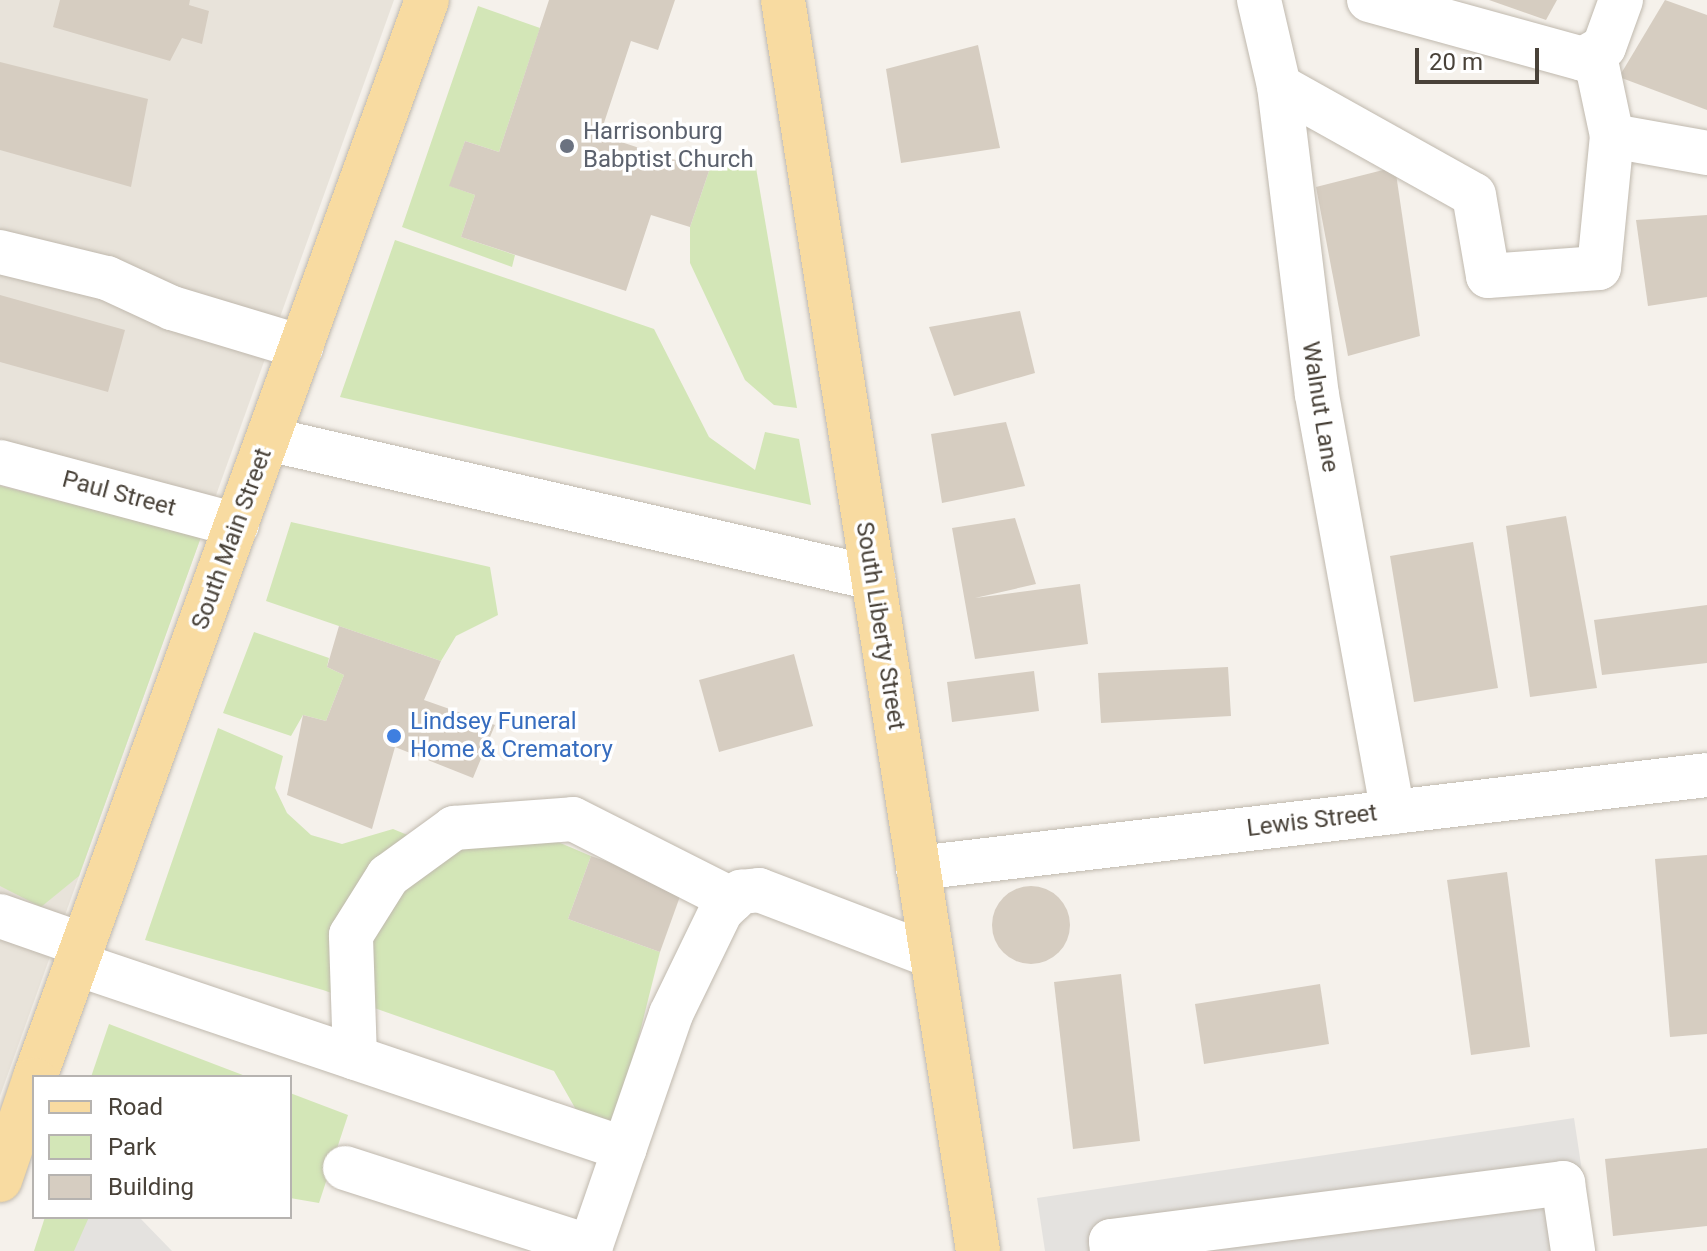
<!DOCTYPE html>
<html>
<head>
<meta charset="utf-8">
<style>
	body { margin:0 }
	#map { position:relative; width:1707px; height:1251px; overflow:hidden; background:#f5f1eb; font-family:Roboto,sans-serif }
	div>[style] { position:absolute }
	.residential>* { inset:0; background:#e8e3da }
	.green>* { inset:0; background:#d3e6b7 }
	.parking>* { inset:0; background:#e4e2df }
	.building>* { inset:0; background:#d6cdc1 }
	.round { border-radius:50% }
	.roads { filter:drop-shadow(0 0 2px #c0b9ae) drop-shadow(0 0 2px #c0b9ae) }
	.minor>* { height:44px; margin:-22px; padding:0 22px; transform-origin:22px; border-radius:22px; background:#fff }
	.major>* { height:44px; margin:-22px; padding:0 22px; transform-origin:22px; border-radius:22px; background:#f8dba1 }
	.dots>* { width:22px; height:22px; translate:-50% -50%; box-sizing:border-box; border:4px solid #fff; border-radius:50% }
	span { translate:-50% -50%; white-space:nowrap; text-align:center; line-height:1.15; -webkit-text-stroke:7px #fff; paint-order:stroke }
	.worship-label { font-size:24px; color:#5b616d }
	.left { translate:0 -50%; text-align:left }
	.street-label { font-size:24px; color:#494239 }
	.shop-label { font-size:24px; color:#366cbe }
	.legend { position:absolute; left:32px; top:1075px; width:260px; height:144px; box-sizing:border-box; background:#fff; border:2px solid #b6b3b0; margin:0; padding:10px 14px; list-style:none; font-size:24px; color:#494239 }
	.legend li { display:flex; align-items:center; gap:16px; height:40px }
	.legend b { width:40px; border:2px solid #b6b3b0 }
	.scale { position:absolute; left:1415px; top:48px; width:124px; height:36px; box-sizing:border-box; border:4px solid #494239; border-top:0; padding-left:10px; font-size:24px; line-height:28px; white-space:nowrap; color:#494239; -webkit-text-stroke:6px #fff; paint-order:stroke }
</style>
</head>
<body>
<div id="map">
	<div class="residential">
		<div style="clip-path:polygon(0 0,394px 0,0 1096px)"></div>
	</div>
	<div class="green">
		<div style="clip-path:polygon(478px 6px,540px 28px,499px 152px,465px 141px,450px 186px,475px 195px,461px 237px,515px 255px,512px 267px,402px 227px)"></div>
		<div style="clip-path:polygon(754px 156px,797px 408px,774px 405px,745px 380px,690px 263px,690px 227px,709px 171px)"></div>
		<div style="clip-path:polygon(395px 240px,654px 329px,709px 437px,755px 470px,765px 432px,799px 439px,811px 505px,340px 397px)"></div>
		<div style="clip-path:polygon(0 486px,201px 537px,79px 876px,41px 907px,0 886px)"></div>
		<div style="clip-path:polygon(291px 522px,490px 567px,498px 615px,456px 636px,441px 661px,266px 601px)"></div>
		<div style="clip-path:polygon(254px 632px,329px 658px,327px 667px,344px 675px,326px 721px,303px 715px,291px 736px,223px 713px)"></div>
		<div style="clip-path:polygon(218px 728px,283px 756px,275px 788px,287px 813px,311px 835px,342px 844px,393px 829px,427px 843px,490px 826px,551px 839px,591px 856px,568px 919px,660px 952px,615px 1132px,583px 1122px,554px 1071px,323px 990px,145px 940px)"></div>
		<div style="clip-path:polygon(109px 1024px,248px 1077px,91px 1077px)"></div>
		<div style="clip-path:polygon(290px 1093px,348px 1115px,319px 1203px,290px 1198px)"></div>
		<div style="clip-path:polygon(45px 1217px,110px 1217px,78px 1251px,34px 1251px)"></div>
	</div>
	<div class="parking">
		<div style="clip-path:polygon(1574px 1118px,1594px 1251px,1045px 1251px,1037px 1198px)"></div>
		<div style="clip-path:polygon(89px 1217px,139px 1217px,172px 1251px,74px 1251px)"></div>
	</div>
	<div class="building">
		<div style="clip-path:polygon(60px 0,190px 0,189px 5px,209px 11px,202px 44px,182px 38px,170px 61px,53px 27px)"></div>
		<div style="clip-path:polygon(549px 0,675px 0,658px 50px,631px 41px,600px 135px,709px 171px,690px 227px,651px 215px,626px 291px,461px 237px,475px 195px,449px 186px,465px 141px,499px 152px)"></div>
		<div style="clip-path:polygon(1489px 0,1557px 0,1546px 20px)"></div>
		<div style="clip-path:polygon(1665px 0,1707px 15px,1707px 110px,1619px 77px)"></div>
		<div style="clip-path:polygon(978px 45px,1000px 148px,901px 163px,886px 69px)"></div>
		<div style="clip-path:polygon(0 62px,148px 99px,131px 187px,0 150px)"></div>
		<div style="clip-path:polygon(1395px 167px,1420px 336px,1348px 356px,1316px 187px)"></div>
		<div style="clip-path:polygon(1707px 215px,1707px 297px,1648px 306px,1636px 220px)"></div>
		<div style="clip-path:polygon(0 295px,125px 330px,108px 392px,0 362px)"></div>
		<div style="clip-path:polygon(1020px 311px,1035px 373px,954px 396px,929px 327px)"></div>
		<div style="clip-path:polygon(1006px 422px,1025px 486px,942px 503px,931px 434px)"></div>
		<div style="clip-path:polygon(1566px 516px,1597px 688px,1530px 697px,1506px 526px)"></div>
		<div style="clip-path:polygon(1015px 518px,1036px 584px,975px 598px,1080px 584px,1088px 644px,975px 659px,952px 528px)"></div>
		<div style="clip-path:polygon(1473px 542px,1498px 688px,1414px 702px,1390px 556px)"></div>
		<div style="clip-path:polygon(1707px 605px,1707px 663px,1602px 675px,1594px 620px)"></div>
		<div style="clip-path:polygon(339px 626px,441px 661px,424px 700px,495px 725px,473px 778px,395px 747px,372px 829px,287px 795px,303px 715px,326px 721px,344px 675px,327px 667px)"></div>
		<div style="clip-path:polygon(794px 654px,813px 726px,719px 752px,699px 680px)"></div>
		<div style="clip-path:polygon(1228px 667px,1231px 716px,1101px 723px,1098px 673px)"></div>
		<div style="clip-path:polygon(1034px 671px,1039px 711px,952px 722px,947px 682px)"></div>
		<div style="clip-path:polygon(1707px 855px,1707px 1034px,1670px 1037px,1655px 859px)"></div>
		<div style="clip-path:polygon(591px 856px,683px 888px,660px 952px,568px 919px)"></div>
		<div style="clip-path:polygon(1507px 872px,1530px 1047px,1471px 1055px,1447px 880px)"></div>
		<div class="round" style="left:992px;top:886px;width:78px;height:78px"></div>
		<div style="clip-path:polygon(1121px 974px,1140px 1141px,1073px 1149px,1054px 982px)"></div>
		<div style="clip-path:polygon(1320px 984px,1329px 1044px,1204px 1064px,1195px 1004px)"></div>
		<div style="clip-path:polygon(1707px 1148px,1707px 1226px,1613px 1236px,1605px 1159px)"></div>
	</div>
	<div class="roads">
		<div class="minor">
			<div style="left:1259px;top:0;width:88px;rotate:76.9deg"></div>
			<div style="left:1279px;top:86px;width:311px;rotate:83deg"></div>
			<div style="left:1317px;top:395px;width:424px;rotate:79.7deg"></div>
			<div style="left:1369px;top:0;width:222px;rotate:15.4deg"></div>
			<div style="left:1583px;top:59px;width:24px;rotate:-30deg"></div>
			<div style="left:1604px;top:47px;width:50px;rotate:-70.1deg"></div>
			<div style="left:1595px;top:56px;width:82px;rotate:78deg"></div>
			<div style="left:1612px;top:136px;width:97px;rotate:10.1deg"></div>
			<div style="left:1279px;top:86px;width:223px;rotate:29.2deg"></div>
			<div style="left:1474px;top:195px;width:82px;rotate:80.2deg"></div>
			<div style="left:1488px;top:276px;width:111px;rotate:-4.1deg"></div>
			<div style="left:1599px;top:268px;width:133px;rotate:-84.4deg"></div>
			<div style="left:0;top:252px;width:110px;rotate:13.7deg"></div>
			<div style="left:107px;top:278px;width:72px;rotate:24.8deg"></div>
			<div style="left:172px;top:308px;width:135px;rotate:16.8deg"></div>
			<div style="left:268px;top:439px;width:621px;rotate:12.94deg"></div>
			<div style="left:0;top:462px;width:245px;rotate:14.9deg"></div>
			<div style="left:918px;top:868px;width:794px;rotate:-6.72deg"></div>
			<div style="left:0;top:916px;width:88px;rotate:19.3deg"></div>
			<div style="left:77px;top:964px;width:578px;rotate:18.65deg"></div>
			<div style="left:355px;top:1058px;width:123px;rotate:-91.9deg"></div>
			<div style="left:351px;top:935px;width:70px;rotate:-57.9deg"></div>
			<div style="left:388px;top:876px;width:82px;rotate:-36deg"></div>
			<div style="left:454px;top:828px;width:119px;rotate:-4.3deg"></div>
			<div style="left:573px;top:819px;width:179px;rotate:26.9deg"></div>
			<div style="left:345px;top:1168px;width:258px;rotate:17.8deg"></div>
			<div style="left:589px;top:1251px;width:251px;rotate:-70.9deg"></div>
			<div style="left:671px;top:1014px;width:114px;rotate:-64.1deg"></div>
			<div style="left:721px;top:911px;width:28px;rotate:-44deg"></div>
			<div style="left:741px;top:892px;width:18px;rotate:-6deg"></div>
			<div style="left:759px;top:890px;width:185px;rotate:20.9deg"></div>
			<div style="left:1112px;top:1251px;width:10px;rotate:-96deg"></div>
			<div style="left:1111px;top:1241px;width:456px;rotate:-7.3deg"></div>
			<div style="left:1563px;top:1183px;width:69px;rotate:81.6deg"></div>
		</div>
		<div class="major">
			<div style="left:783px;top:0;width:1266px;rotate:81.14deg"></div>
			<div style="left:35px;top:1077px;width:1146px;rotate:-70deg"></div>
			<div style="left:0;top:1180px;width:106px;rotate:-71.2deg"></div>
		</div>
	</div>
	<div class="dots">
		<div style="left:567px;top:146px;background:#6b7280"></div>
		<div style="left:394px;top:736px;background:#3f7fe0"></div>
	</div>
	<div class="worship-label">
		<span class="left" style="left:583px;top:146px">Harrisonburg<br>Babptist Church</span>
	</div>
	<div class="street-label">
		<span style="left:1320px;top:407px;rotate:81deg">Walnut Lane</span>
		<span style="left:119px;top:494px;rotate:15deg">Paul Street</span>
		<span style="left:232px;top:539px;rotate:-70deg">South Main Street</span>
		<span style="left:880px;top:626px;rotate:81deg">South Liberty Street</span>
		<span style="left:1312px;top:821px;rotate:-7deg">Lewis Street</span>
	</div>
	<div class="shop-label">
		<span class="left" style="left:410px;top:736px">Lindsey Funeral<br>Home &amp; Crematory</span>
	</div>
	<ul class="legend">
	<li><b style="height:10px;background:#f8dba1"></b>Road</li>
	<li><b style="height:22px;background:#d3e6b7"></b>Park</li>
	<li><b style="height:22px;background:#d6cdc1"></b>Building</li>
	</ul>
	<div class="scale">20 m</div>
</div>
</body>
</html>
